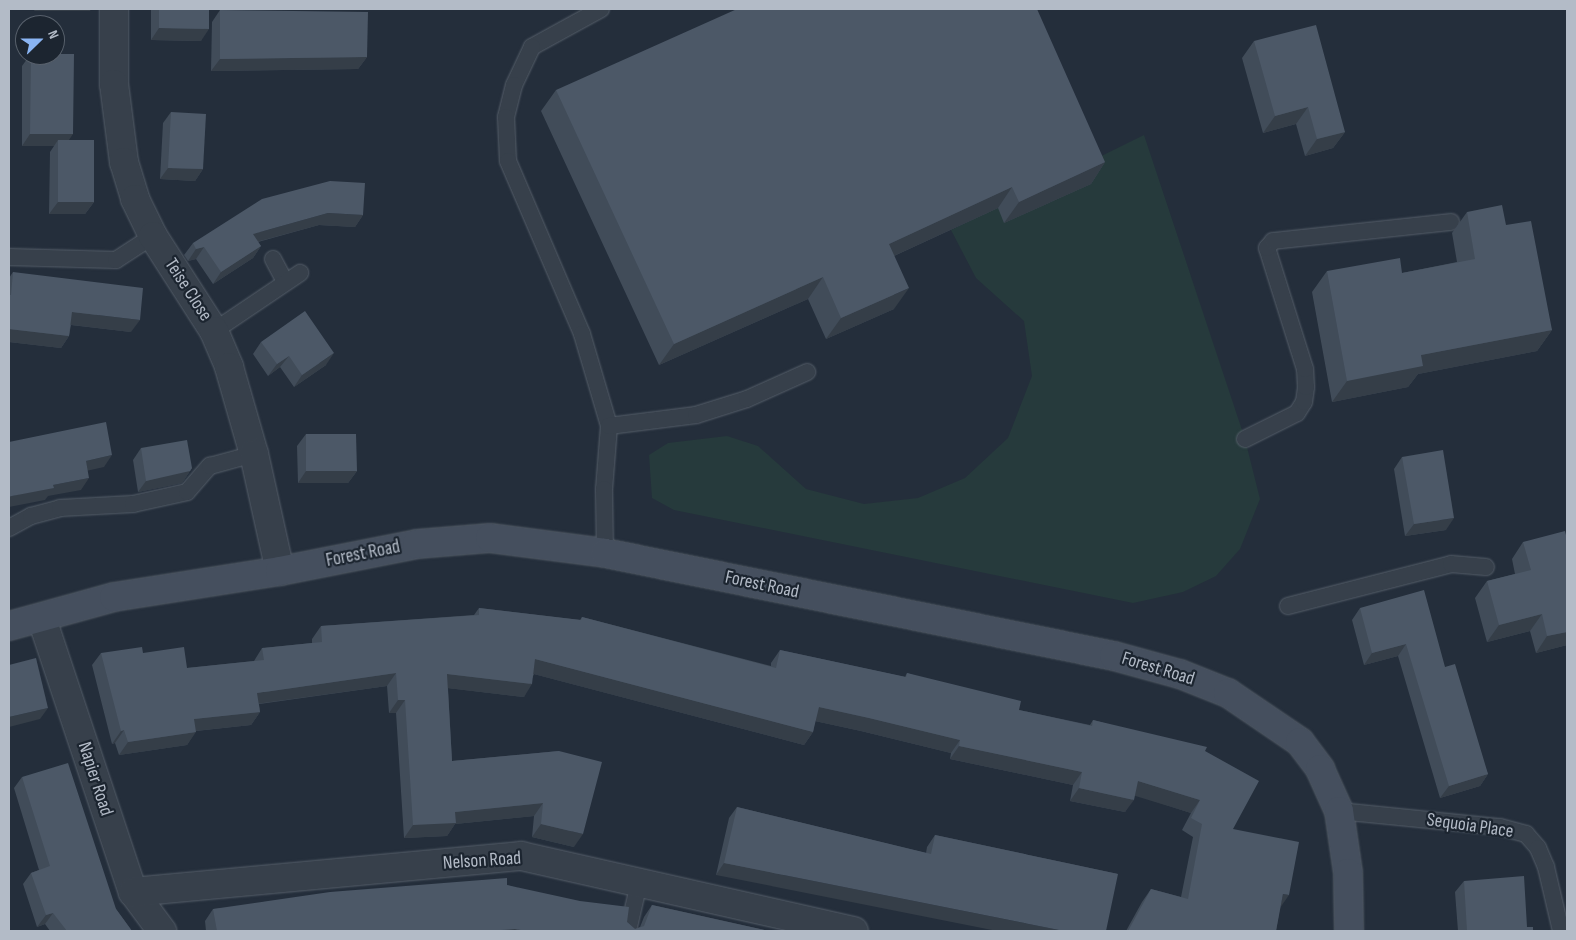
<!DOCTYPE html>
<html>
<head>
<meta charset="utf-8">
<style>
	body { margin:0 }
	#map { position:relative; width:1576px; height:940px; overflow:hidden; background:#242e3b; font-family:"Sofia Sans Condensed",sans-serif }
	div>[style] { position:absolute }
	.green>* { inset:0; background:#263a3c }
	.roads { filter:drop-shadow(0 0 1px #555e69) drop-shadow(0 0 1px #555e69) }
	.lane>* { height:16px; margin:-8px; padding:0 8px; transform-origin:8px; border-radius:8px; background:#37404b }
	.street>* { height:28px; margin:-14px; padding:0 14px; transform-origin:14px; border-radius:14px; background:#37404b }
	.secondary>* { height:28px; margin:-14px; padding:0 14px; transform-origin:14px; border-radius:14px; background:#454f5e }
	.wall>* { inset:0; background:#414c59 }
	.shaded-wall>* { inset:0; background:#353e48 }
	.building>* { inset:0; background:#4c5867 }
	span { translate:-50% -50%; white-space:nowrap; text-align:center; line-height:1.15; -webkit-text-stroke:4.5px #1c2530; paint-order:stroke }
	.street-label { font-size:19px; color:#b3bbc7 }
	.frame { position:absolute; inset:0; border:10px solid #b3bbc7; pointer-events:none }
	.north { position:absolute; left:15px; top:15px; width:50px; height:50px; box-sizing:border-box; background:#1c2530; border:1px solid #58616c; border-radius:50%; rotate:68deg; font-size:14px; font-weight:700; line-height:20px; text-align:center; color:#b3bbc7 }
	.north::after { content:''; display:block; margin:auto; width:18px; height:22px; background:#8ab5f4; clip-path:polygon(50% 0,100% 100%,50% 72%,0 100%) }
</style>
</head>
<body>
<div id="map">
	<div class="green">
		<div style="clip-path:polygon(1144px 135px,1245px 439px,1260px 499px,1240px 549px,1216px 576px,1183px 592px,1133px 603px,674px 510px,652px 498px,649px 455px,668px 443px,727px 436px,758px 446px,806px 489px,864px 504px,918px 498px,965px 478px,1008px 438px,1032px 376px,1024px 321px,976px 278px,951px 230px)"></div>
	</div>
	<div class="roads">
		<div class="lane">
			<div style="left:601px;top:9px;width:79px;rotate:151.2deg"></div>
			<div style="left:532px;top:47px;width:42px;rotate:115.3deg"></div>
			<div style="left:514px;top:85px;width:33px;rotate:104deg"></div>
			<div style="left:506px;top:117px;width:44px;rotate:87.4deg"></div>
			<div style="left:508px;top:161px;width:188px;rotate:66.8deg"></div>
			<div style="left:582px;top:334px;width:96px;rotate:73.6deg"></div>
			<div style="left:609px;top:426px;width:63px;rotate:94.5deg"></div>
			<div style="left:604px;top:489px;width:64px;rotate:89.1deg"></div>
			<div style="left:9px;top:257px;width:107px;rotate:1.6deg"></div>
			<div style="left:116px;top:260px;width:44px;rotate:-33deg"></div>
			<div style="left:273px;top:259px;width:26px;rotate:62deg"></div>
			<div style="left:214px;top:331px;width:104px;rotate:-34deg"></div>
			<div style="left:609px;top:426px;width:88px;rotate:-7.2deg"></div>
			<div style="left:696px;top:415px;width:53px;rotate:-17.4deg"></div>
			<div style="left:747px;top:399px;width:66px;rotate:-24.2deg"></div>
			<div style="left:1245px;top:439px;width:58px;rotate:-26.6deg"></div>
			<div style="left:1297px;top:413px;width:13px;rotate:-58deg"></div>
			<div style="left:1304px;top:402px;width:15px;rotate:-82deg"></div>
			<div style="left:1306px;top:387px;width:18px;rotate:-93deg"></div>
			<div style="left:1305px;top:369px;width:127px;rotate:-107.4deg"></div>
			<div style="left:1267px;top:248px;width:9px;rotate:-49deg"></div>
			<div style="left:1273px;top:241px;width:179px;rotate:-6.1deg"></div>
			<div style="left:9px;top:528px;width:25px;rotate:-29deg"></div>
			<div style="left:31px;top:516px;width:30px;rotate:-15deg"></div>
			<div style="left:60px;top:508px;width:73px;rotate:-3.1deg"></div>
			<div style="left:133px;top:504px;width:55px;rotate:-12.5deg"></div>
			<div style="left:187px;top:492px;width:35px;rotate:-49deg"></div>
			<div style="left:210px;top:466px;width:46px;rotate:-15.3deg"></div>
			<div style="left:1288px;top:606px;width:168px;rotate:-14.4deg"></div>
			<div style="left:1451px;top:564px;width:35px;rotate:5deg"></div>
			<div style="left:1339px;top:811px;width:162px;rotate:5.7deg"></div>
			<div style="left:1500px;top:827px;width:27px;rotate:15deg"></div>
			<div style="left:1526px;top:834px;width:18px;rotate:49deg"></div>
			<div style="left:1538px;top:848px;width:21px;rotate:67deg"></div>
			<div style="left:1546px;top:867px;width:66px;rotate:76.8deg"></div>
			<div style="left:628px;top:931px;width:49px;rotate:-77.1deg"></div>
		</div>
		<div class="street">
			<div style="left:114px;top:9px;width:75px;rotate:90deg"></div>
			<div style="left:114px;top:84px;width:79px;rotate:82.7deg"></div>
			<div style="left:124px;top:162px;width:39px;rotate:73deg"></div>
			<div style="left:135px;top:199px;width:41px;rotate:64.1deg"></div>
			<div style="left:153px;top:236px;width:113px;rotate:57.3deg"></div>
			<div style="left:214px;top:331px;width:39px;rotate:67deg"></div>
			<div style="left:229px;top:367px;width:91px;rotate:74deg"></div>
			<div style="left:254px;top:454px;width:120px;rotate:77.5deg"></div>
			<div style="left:42px;top:619px;width:288px;rotate:71.6deg"></div>
			<div style="left:133px;top:892px;width:49px;rotate:53.4deg"></div>
			<div style="left:133px;top:892px;width:390px;rotate:-5.3deg"></div>
			<div style="left:521px;top:856px;width:341px;rotate:12.7deg"></div>
		</div>
		<div class="secondary">
			<div style="left:9px;top:626px;width:109px;rotate:-15.4deg"></div>
			<div style="left:114px;top:597px;width:168px;rotate:-8.9deg"></div>
			<div style="left:280px;top:571px;width:140px;rotate:-11.1deg"></div>
			<div style="left:417px;top:544px;width:73px;rotate:-4.7deg"></div>
			<div style="left:490px;top:538px;width:116px;rotate:7.4deg"></div>
			<div style="left:605px;top:553px;width:519px;rotate:11.44deg"></div>
			<div style="left:1114px;top:656px;width:68px;rotate:15.3deg"></div>
			<div style="left:1180px;top:674px;width:52px;rotate:21.6deg"></div>
			<div style="left:1228px;top:693px;width:87px;rotate:34.2deg"></div>
			<div style="left:1300px;top:742px;width:34px;rotate:53deg"></div>
			<div style="left:1320px;top:769px;width:46px;rotate:65.7deg"></div>
			<div style="left:1339px;top:811px;width:63px;rotate:81.7deg"></div>
			<div style="left:1348px;top:873px;width:58px;rotate:89deg"></div>
		</div>
	</div>
	<div class="wall">
		<div style="clip-path:polygon(151px 9px,209px 9px,201px 41px,151px 40px)"></div>
		<div style="clip-path:polygon(220px 10px,367px 57px,358px 69px,211px 71px,212px 22px)"></div>
		<div style="clip-path:polygon(1254px 41px,1345px 132px,1333px 148px,1305px 156px,1296px 124px,1263px 133px,1242px 58px)"></div>
		<div style="clip-path:polygon(30px 55px,55px 55px,69px 140px,94px 202px,85px 214px,49px 214px,50px 152px,54px 146px,22px 146px,22px 66px)"></div>
		<div style="clip-path:polygon(556px 90px,1105px 162px,1091px 184px,1004px 223px,998px 208px,894px 256px,894px 309px,826px 339px,808px 299px,659px 365px,541px 111px)"></div>
		<div style="clip-path:polygon(171px 112px,203px 169px,195px 181px,160px 179px,163px 123px)"></div>
		<div style="clip-path:polygon(1467px 212px,1506px 225px,1552px 330px,1537px 351px,1418px 374px,1408px 387px,1332px 402px,1312px 292px,1327px 271px,1402px 273px,1457px 262px,1452px 233px)"></div>
		<div style="clip-path:polygon(363px 215px,355px 227px,319px 225px,258px 242px,261px 246px,253px 258px,213px 284px,196px 259px,188px 261px,184px 255px,193px 243px)"></div>
		<div style="clip-path:polygon(13px 272px,131px 332px,71px 325px,69px 336px,61px 348px,9px 342px,9px 278px)"></div>
		<div style="clip-path:polygon(261px 342px,326px 365px,294px 387px,280px 367px,268px 376px,253px 354px)"></div>
		<div style="clip-path:polygon(306px 434px,357px 471px,348px 483px,298px 483px,297px 446px)"></div>
		<div style="clip-path:polygon(141px 448px,192px 468px,182px 483px,138px 492px,133px 460px)"></div>
		<div style="clip-path:polygon(1402px 457px,1446px 530px,1405px 536px,1394px 469px)"></div>
		<div style="clip-path:polygon(1567px 539px,1567px 645px,1536px 653px,1530px 631px,1487px 642px,1475px 598px,1487px 581px,1515px 574px,1512px 559px,1523px 542px)"></div>
		<div style="clip-path:polygon(479px 608px,580px 620px,582px 617px,771px 666px,771px 663px,780px 650px,905px 677px,907px 673px,1019px 710px,1090px 725px,1093px 720px,1205px 751px,1233px 829px,1280px 907px,1276px 931px,1126px 931px,1142px 902px,1151px 889px,1181px 897px,1193px 837px,1182px 830px,1191px 813px,1135px 795px,1125px 812px,1070px 801px,1073px 785px,950px 759px,951px 753px,861px 731px,815px 721px,813px 732px,804px 745px,534px 674px,524px 697px,448px 688px,452px 761px,559px 751px,574px 847px,532px 837px,534px 816px,455px 824px,447px 836px,404px 838px,396px 713px,389px 713px,387px 686px,259px 704px,260px 712px,251px 725px,196px 731px,187px 745px,119px 755px,115px 743px,112px 744px,92px 665px,101px 653px,143px 653px,187px 668px,254px 661px,262px 648px,312px 643px,312px 639px,321px 626px,474px 615px)"></div>
		<div style="clip-path:polygon(1360px 608px,1445px 667px,1488px 774px,1480px 786px,1440px 798px,1398px 656px,1364px 665px,1352px 620px)"></div>
		<div style="clip-path:polygon(22px 777px,116px 909px,132px 931px,50px 931px,45px 924px,37px 927px,23px 884px,31px 873px,39px 870px,14px 788px)"></div>
		<div style="clip-path:polygon(737px 807px,926px 853px,927px 847px,935px 835px,1118px 874px,716px 875px,729px 818px)"></div>
		<div style="clip-path:polygon(1464px 881px,1527px 927px,1533px 931px,1458px 931px,1455px 892px)"></div>
		<div style="clip-path:polygon(507px 885px,627px 922px,635px 929px,640px 927px,644px 917px,652px 905px,769px 931px,206px 931px,205px 921px,213px 909px)"></div>
	</div>
	<div class="shaded-wall">
		<div style="clip-path:polygon(35px 9px,91px 9px,90px 11px,34px 11px)"></div>
		<div style="clip-path:polygon(159px 28px,209px 29px,201px 41px,151px 40px)"></div>
		<div style="clip-path:polygon(367px 57px,358px 69px,211px 71px,220px 59px)"></div>
		<div style="clip-path:polygon(1308px 107px,1296px 124px,1263px 133px,1275px 116px)"></div>
		<div style="clip-path:polygon(1345px 132px,1333px 148px,1305px 156px,1317px 139px)"></div>
		<div style="clip-path:polygon(30px 134px,73px 134px,65px 146px,58px 140px,54px 146px,22px 146px)"></div>
		<div style="clip-path:polygon(1105px 162px,1091px 184px,1004px 223px,1019px 202px)"></div>
		<div style="clip-path:polygon(168px 168px,203px 169px,195px 181px,160px 179px)"></div>
		<div style="clip-path:polygon(1012px 187px,998px 208px,874px 265px,889px 244px)"></div>
		<div style="clip-path:polygon(58px 202px,94px 202px,85px 214px,49px 214px)"></div>
		<div style="clip-path:polygon(328px 213px,363px 215px,355px 227px,319px 225px,245px 245px,253px 234px)"></div>
		<div style="clip-path:polygon(261px 246px,253px 258px,213px 284px,221px 272px)"></div>
		<div style="clip-path:polygon(204px 247px,196px 259px,188px 261px,196px 249px)"></div>
		<div style="clip-path:polygon(823px 277px,808px 299px,659px 365px,674px 344px)"></div>
		<div style="clip-path:polygon(909px 288px,894px 309px,826px 339px,841px 318px)"></div>
		<div style="clip-path:polygon(72px 312px,140px 320px,131px 332px,64px 324px)"></div>
		<div style="clip-path:polygon(9px 329px,69px 336px,61px 348px,9px 342px)"></div>
		<div style="clip-path:polygon(1552px 330px,1537px 351px,1418px 374px,1408px 387px,1332px 402px,1347px 381px,1421px 355px)"></div>
		<div style="clip-path:polygon(334px 353px,326px 365px,294px 387px,302px 375px)"></div>
		<div style="clip-path:polygon(289px 356px,280px 367px,268px 376px,277px 364px)"></div>
		<div style="clip-path:polygon(112px 455px,104px 467px,77px 473px,86px 461px)"></div>
		<div style="clip-path:polygon(192px 468px,182px 483px,138px 492px,146px 481px)"></div>
		<div style="clip-path:polygon(306px 471px,357px 471px,348px 483px,298px 483px)"></div>
		<div style="clip-path:polygon(89px 478px,81px 490px,48px 496px,45px 500px,9px 507px,9px 497px,12px 496px,53px 485px)"></div>
		<div style="clip-path:polygon(1454px 518px,1446px 530px,1405px 536px,1414px 524px)"></div>
		<div style="clip-path:polygon(1542px 614px,1530px 631px,1487px 642px,1499px 625px)"></div>
		<div style="clip-path:polygon(1567px 632px,1567px 645px,1536px 653px,1547px 636px)"></div>
		<div style="clip-path:polygon(1406px 644px,1398px 656px,1364px 665px,1372px 653px)"></div>
		<div style="clip-path:polygon(535px 659px,813px 732px,804px 745px,526px 672px)"></div>
		<div style="clip-path:polygon(396px 673px,387px 686px,248px 705px,257px 693px)"></div>
		<div style="clip-path:polygon(447px 674px,532px 684px,524px 697px,438px 687px)"></div>
		<div style="clip-path:polygon(398px 700px,405px 700px,396px 713px,389px 713px)"></div>
		<div style="clip-path:polygon(819px 707px,869px 718px,960px 740px,951px 753px,861px 731px,810px 720px)"></div>
		<div style="clip-path:polygon(48px 708px,40px 719px,9px 727px,9px 717px)"></div>
		<div style="clip-path:polygon(260px 712px,251px 725px,185px 732px,194px 719px)"></div>
		<div style="clip-path:polygon(124px 730px,115px 743px,112px 744px,121px 731px)"></div>
		<div style="clip-path:polygon(196px 732px,187px 745px,119px 755px,128px 742px)"></div>
		<div style="clip-path:polygon(959px 746px,1082px 772px,1073px 785px,950px 759px)"></div>
		<div style="clip-path:polygon(1488px 774px,1480px 786px,1440px 798px,1449px 786px)"></div>
		<div style="clip-path:polygon(1138px 781px,1200px 800px,1191px 813px,1129px 794px)"></div>
		<div style="clip-path:polygon(1079px 788px,1134px 800px,1125px 812px,1070px 801px)"></div>
		<div style="clip-path:polygon(543px 803px,534px 816px,455px 824px,447px 836px,404px 838px,413px 825px,455px 812px)"></div>
		<div style="clip-path:polygon(541px 824px,583px 834px,574px 847px,532px 837px)"></div>
		<div style="clip-path:polygon(724px 863px,1064px 931px,997px 931px,716px 875px)"></div>
		<div style="clip-path:polygon(1283px 894px,1289px 895px,1280px 908px)"></div>
		<div style="clip-path:polygon(53px 913px,45px 924px,37px 927px,46px 915px)"></div>
		<div style="clip-path:polygon(515px 929px,526px 931px,487px 931px)"></div>
	</div>
	<div class="building">
		<div style="clip-path:polygon(159px 9px,209px 9px,209px 29px,159px 28px)"></div>
		<div style="clip-path:polygon(737px 9px,1037px 9px,1105px 162px,1019px 202px,1012px 187px,889px 244px,909px 288px,841px 318px,823px 277px,674px 344px,556px 90px)"></div>
		<div style="clip-path:polygon(220px 10px,368px 12px,367px 57px,220px 59px)"></div>
		<div style="clip-path:polygon(1316px 25px,1345px 132px,1317px 139px,1308px 107px,1275px 116px,1254px 41px)"></div>
		<div style="clip-path:polygon(55px 54px,74px 54px,73px 134px,30px 134px,31px 55px,55px 55px)"></div>
		<div style="clip-path:polygon(171px 112px,206px 114px,203px 169px,168px 168px)"></div>
		<div style="clip-path:polygon(58px 140px,94px 140px,94px 202px,58px 202px)"></div>
		<div style="clip-path:polygon(330px 181px,365px 183px,363px 215px,328px 213px,253px 234px,261px 246px,221px 272px,204px 247px,196px 249px,193px 243px,262px 199px)"></div>
		<div style="clip-path:polygon(1502px 205px,1506px 225px,1531px 221px,1552px 330px,1421px 355px,1423px 366px,1347px 381px,1327px 271px,1400px 258px,1402px 273px,1475px 259px,1467px 212px)"></div>
		<div style="clip-path:polygon(13px 272px,143px 288px,140px 320px,72px 312px,69px 336px,9px 329px,9px 295px,11px 295px)"></div>
		<div style="clip-path:polygon(305px 311px,334px 353px,302px 375px,289px 356px,277px 364px,261px 342px)"></div>
		<div style="clip-path:polygon(106px 422px,112px 455px,86px 461px,89px 478px,53px 485px,54px 488px,12px 496px,9px 497px,9px 442px)"></div>
		<div style="clip-path:polygon(306px 434px,356px 434px,357px 471px,306px 471px)"></div>
		<div style="clip-path:polygon(187px 440px,192px 468px,190px 471px,146px 481px,141px 448px)"></div>
		<div style="clip-path:polygon(1443px 450px,1454px 518px,1414px 524px,1402px 457px)"></div>
		<div style="clip-path:polygon(1565px 531px,1567px 539px,1567px 632px,1547px 636px,1542px 614px,1499px 625px,1487px 581px,1531px 570px,1523px 542px)"></div>
		<div style="clip-path:polygon(1424px 590px,1445px 667px,1455px 664px,1488px 774px,1449px 786px,1406px 644px,1372px 653px,1360px 608px)"></div>
		<div style="clip-path:polygon(479px 608px,581px 620px,582px 617px,776px 668px,780px 650px,906px 677px,907px 673px,1021px 701px,1019px 710px,1092px 726px,1093px 720px,1207px 747px,1205px 751px,1259px 781px,1233px 829px,1299px 842px,1289px 895px,1283px 894px,1276px 931px,1128px 931px,1151px 889px,1188px 899px,1202px 824px,1191px 818px,1200px 800px,1138px 781px,1134px 800px,1079px 788px,1082px 772px,959px 746px,960px 740px,869px 718px,819px 707px,813px 732px,535px 659px,532px 684px,447px 674px,452px 761px,559px 751px,602px 762px,583px 834px,541px 824px,543px 803px,455px 812px,456px 823px,413px 825px,405px 700px,398px 700px,396px 673px,257px 693px,260px 712px,194px 719px,196px 732px,128px 742px,124px 730px,121px 731px,101px 653px,142px 647px,143px 653px,184px 647px,187px 668px,264px 660px,262px 648px,322px 642px,321px 626px,479px 615px)"></div>
		<div style="clip-path:polygon(36px 658px,48px 708px,9px 717px,9px 665px)"></div>
		<div style="clip-path:polygon(68px 763px,116px 909px,132px 931px,67px 931px,53px 913px,46px 915px,31px 873px,50px 866px,22px 777px)"></div>
		<div style="clip-path:polygon(737px 807px,931px 854px,935px 835px,1118px 874px,1106px 931px,1064px 931px,724px 863px)"></div>
		<div style="clip-path:polygon(1524px 876px,1527px 927px,1533px 927px,1533px 931px,1467px 931px,1464px 881px)"></div>
		<div style="clip-path:polygon(507px 878px,507px 885px,580px 901px,629px 907px,627px 922px,635px 929px,644px 926px,652px 905px,769px 931px,526px 931px,515px 929px,487px 931px,217px 931px,213px 909px,330px 892px)"></div>
	</div>
	<div class="street-label">
		<span style="left:188px;top:290px;rotate:57deg">Teise Close</span>
		<span style="left:363px;top:554px;rotate:-11deg">Forest Road</span>
		<span style="left:762px;top:585px;rotate:12deg">Forest Road</span>
		<span style="left:1158px;top:669px;rotate:17deg">Forest Road</span>
		<span style="left:95px;top:779px;rotate:72deg">Napier Road</span>
		<span style="left:1470px;top:826px;rotate:8deg">Sequoia Place</span>
		<span style="left:482px;top:861px;rotate:-4deg">Nelson Road</span>
	</div>
	<div class="frame"></div>
	<div class="north">N</div>
</div>
</body>
</html>
